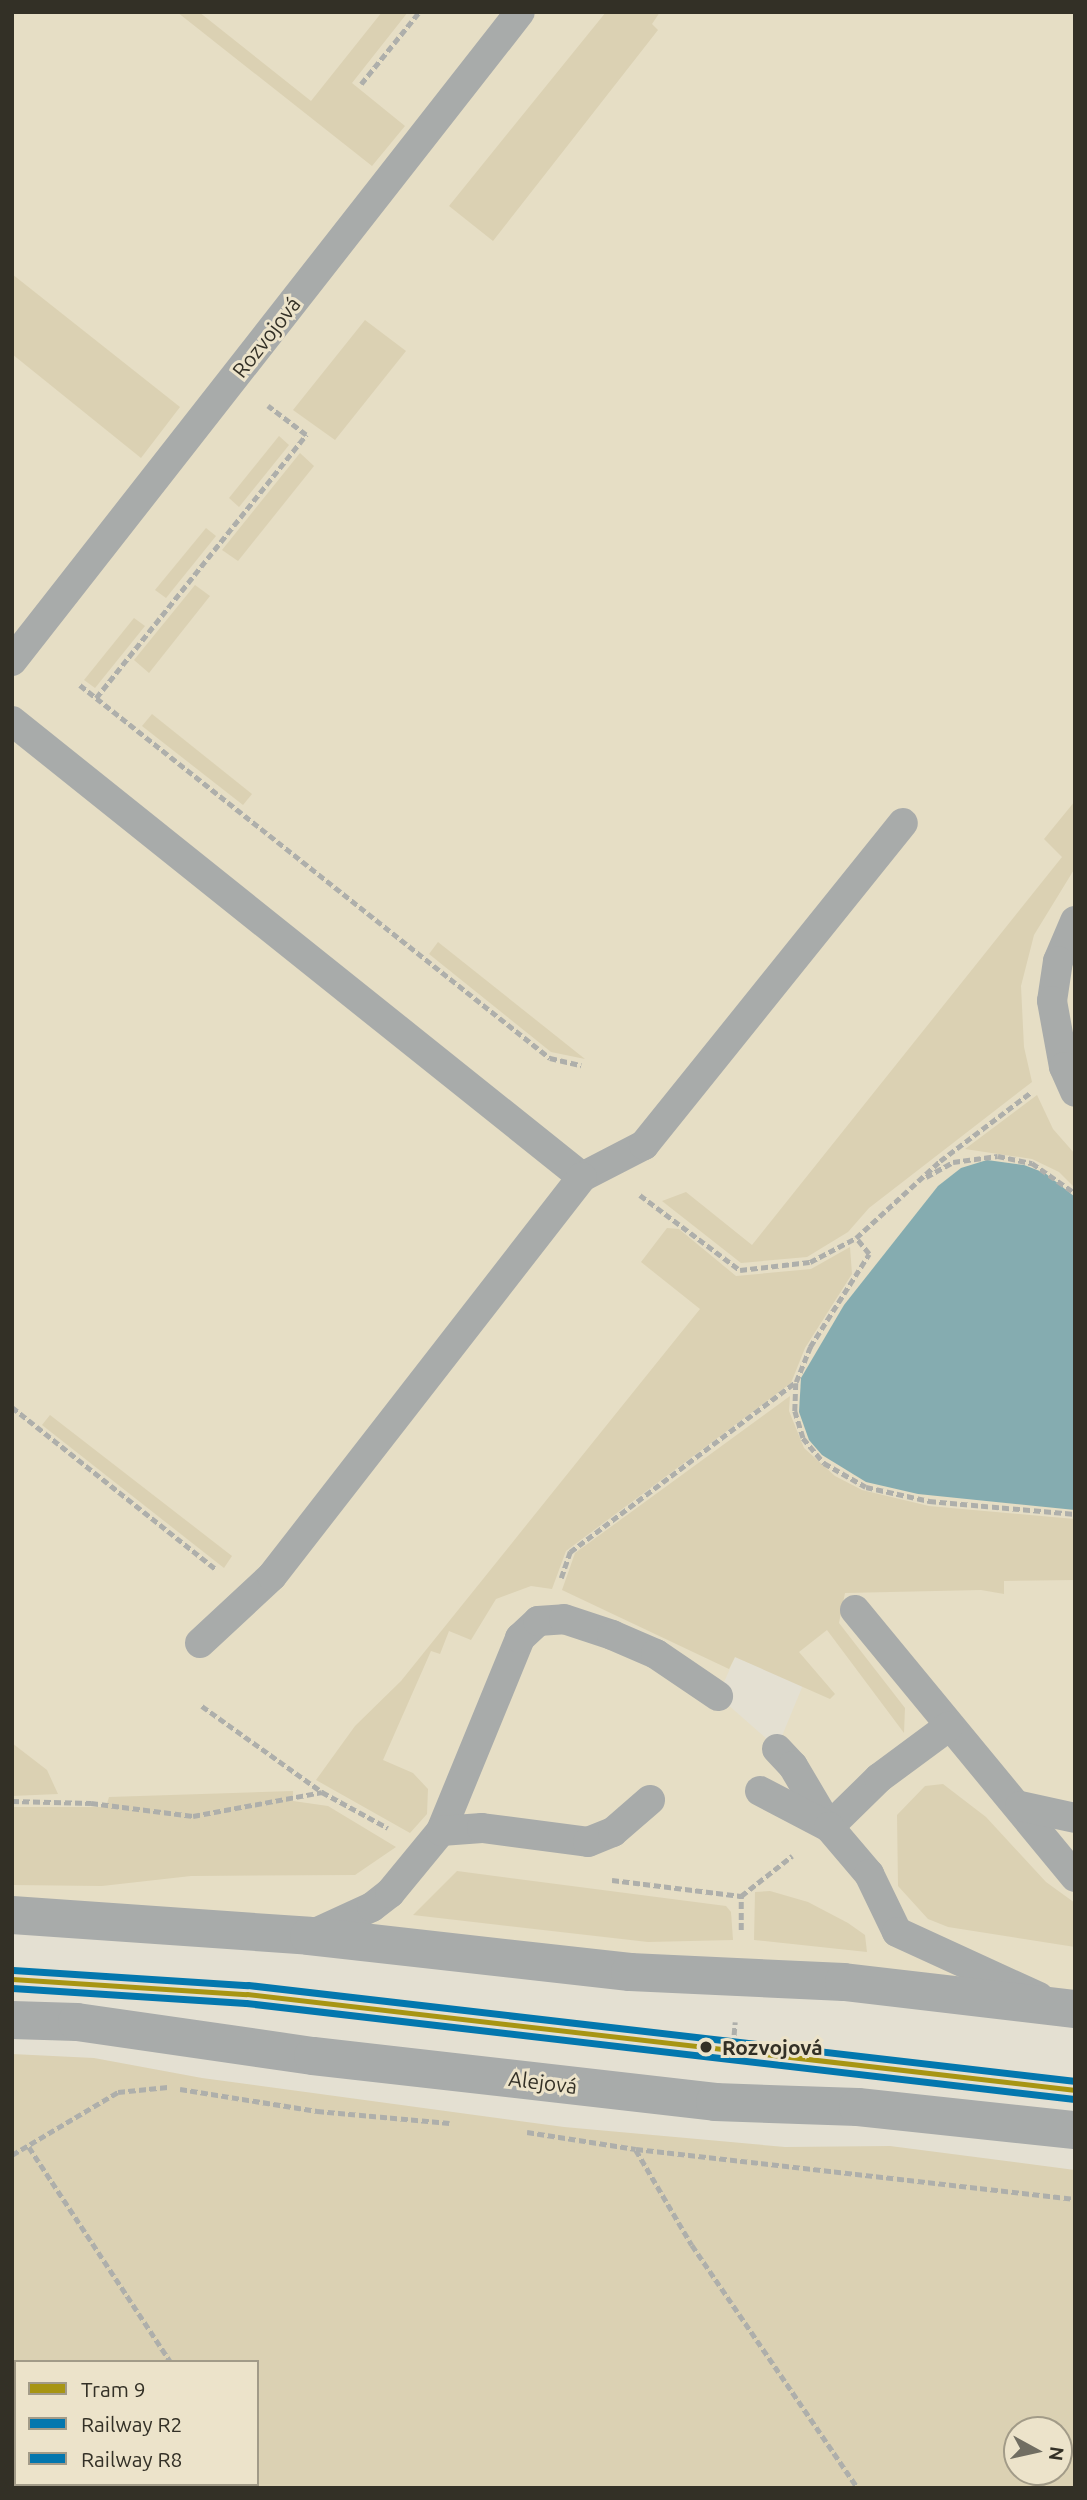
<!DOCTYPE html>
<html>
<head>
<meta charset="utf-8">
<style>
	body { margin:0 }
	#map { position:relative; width:1087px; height:2500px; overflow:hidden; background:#e4e0d2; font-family:Ubuntu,sans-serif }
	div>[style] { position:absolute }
	.built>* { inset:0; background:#e6dec5 }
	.green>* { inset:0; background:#dbd1b3 }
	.water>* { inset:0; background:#85acb0 }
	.path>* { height:4.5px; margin-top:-2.25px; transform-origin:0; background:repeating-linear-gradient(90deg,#aeafab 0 7px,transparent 0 10.5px) }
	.service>* { height:30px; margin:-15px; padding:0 15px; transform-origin:15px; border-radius:15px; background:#a8abaa }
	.tertiary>* { height:38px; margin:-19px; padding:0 19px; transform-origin:19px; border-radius:19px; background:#a8abaa }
	.rail-1>* { height:7px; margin:-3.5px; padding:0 3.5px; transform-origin:3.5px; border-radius:3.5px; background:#0377ae }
	.rail-2>* { height:7px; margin:-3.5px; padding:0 3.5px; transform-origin:3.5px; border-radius:3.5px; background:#0377ae }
	.tram-1>* { height:5px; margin:-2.5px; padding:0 2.5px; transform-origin:2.5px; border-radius:2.5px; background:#a79513 }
	.dots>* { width:19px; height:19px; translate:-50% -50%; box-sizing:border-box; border:4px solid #ece3ca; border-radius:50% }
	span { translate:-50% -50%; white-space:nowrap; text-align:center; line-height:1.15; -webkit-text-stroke:6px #ece3ca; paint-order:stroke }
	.street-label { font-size:21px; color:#333026 }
	.stop-label { font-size:21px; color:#333026; font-weight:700 }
	.left { translate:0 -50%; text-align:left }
	.frame { position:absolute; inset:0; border:14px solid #333026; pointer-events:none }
	.legend { position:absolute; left:14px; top:2360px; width:245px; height:126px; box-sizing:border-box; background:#ece3ca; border:2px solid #a29b88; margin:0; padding:9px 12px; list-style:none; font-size:21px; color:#333026 }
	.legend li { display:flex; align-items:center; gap:14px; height:35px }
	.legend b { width:35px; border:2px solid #a29b88 }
	.north { position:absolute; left:1003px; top:2416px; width:70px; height:70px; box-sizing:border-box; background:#ece3ca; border:2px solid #a29b88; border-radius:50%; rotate:98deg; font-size:19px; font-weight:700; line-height:28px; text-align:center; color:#333026 }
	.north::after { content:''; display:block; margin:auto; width:24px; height:32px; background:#716e62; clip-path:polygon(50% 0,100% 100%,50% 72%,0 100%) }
</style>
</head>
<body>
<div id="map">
	<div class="built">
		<div style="clip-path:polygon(evenodd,12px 12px,1075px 12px,1075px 2009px,12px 1915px,12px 12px,735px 1657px,803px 1685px,777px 1748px,718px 1696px,735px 1657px)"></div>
	</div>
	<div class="green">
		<div style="clip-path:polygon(177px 12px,199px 12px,311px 101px,382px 12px,408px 12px,352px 83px,405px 126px,372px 166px)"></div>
		<div style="clip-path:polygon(606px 12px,660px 12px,652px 24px,658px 30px,493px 241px,449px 206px)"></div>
		<div style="clip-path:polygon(12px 274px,180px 407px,141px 458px,12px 354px)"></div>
		<div style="clip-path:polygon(365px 320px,406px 351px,335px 440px,293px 410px)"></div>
		<div style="clip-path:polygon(279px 436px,289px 445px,239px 507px,229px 498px)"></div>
		<div style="clip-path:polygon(300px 453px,314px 466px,238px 561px,222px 550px)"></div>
		<div style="clip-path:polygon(206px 528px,216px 536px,166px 598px,155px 590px)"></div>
		<div style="clip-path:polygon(195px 585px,210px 596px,149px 673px,134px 660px)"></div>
		<div style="clip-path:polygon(134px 618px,145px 626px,95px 688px,84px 680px)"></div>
		<div style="clip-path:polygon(152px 714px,252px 794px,243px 805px,142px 726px)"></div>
		<div style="clip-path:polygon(1075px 801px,1075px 868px,1034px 935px,1021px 986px,1024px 1047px,1032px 1082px,869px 1208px,848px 1232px,807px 1257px,741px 1263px,662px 1201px,686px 1192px,752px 1245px,1062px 857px,1044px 839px)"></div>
		<div style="clip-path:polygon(438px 942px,585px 1059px,551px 1052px,429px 954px)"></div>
		<div style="clip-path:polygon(1037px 1095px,1053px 1129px,1075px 1154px,1075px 1188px,1059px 1172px,1032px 1159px,965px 1149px)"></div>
		<div style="clip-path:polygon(667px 1228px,679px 1229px,736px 1276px,811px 1269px,850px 1247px,852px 1274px,805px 1348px,791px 1383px,566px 1551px,552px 1589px,531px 1586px,496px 1599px,471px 1640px,449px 1631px,440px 1654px,431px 1651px,383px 1760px,413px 1773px,428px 1789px,427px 1814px,410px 1833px,316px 1780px,355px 1726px,401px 1681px,700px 1309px,641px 1262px)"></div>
		<div style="clip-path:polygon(790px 1396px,789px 1411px,804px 1448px,835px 1476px,862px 1490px,929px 1506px,1075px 1519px,1075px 1580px,1004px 1581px,1004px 1594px,981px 1590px,845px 1593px,839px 1623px,905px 1708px,904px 1733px,827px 1630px,799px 1652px,835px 1694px,830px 1699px,735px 1657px,729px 1669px,562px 1590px,575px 1553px)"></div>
		<div style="clip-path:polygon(50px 1415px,232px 1556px,224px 1568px,42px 1425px)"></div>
		<div style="clip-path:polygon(12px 1743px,47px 1770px,58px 1794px,12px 1796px)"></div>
		<div style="clip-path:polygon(943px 1784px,986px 1817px,1046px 1882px,1075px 1903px,1075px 1947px,948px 1927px,928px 1919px,898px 1886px,897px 1815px,925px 1786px)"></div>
		<div style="clip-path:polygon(293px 1791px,293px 1801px,328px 1806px,396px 1847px,355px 1875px,191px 1876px,102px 1886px,12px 1885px,12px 1807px,106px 1807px,109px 1797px)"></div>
		<div style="clip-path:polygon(457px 1871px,726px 1906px,731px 1912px,733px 1940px,648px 1942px,413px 1915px)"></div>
		<div style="clip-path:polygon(770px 1891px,808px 1902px,848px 1923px,865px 1935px,867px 1952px,754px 1940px,755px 1892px)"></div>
		<div style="clip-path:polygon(evenodd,12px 2054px,94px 2058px,202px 2078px,564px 2127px,785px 2147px,890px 2146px,1075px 2170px,1075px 2488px,12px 2488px,12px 2054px,16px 2362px,257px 2362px,257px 2484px,16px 2484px,16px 2362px,12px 2054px,1017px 2430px,1059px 2430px,1059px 2472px,1017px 2472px,1017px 2430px)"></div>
	</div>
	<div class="water">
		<div style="clip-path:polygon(987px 1160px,1024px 1165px,1045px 1173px,1075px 1197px,1075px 1510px,918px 1494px,866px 1482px,822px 1455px,809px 1440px,799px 1412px,801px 1378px,844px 1305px,938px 1186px,961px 1168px)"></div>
	</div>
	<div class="path">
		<div style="left:361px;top:84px;width:92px;rotate:-51.1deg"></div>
		<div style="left:80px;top:685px;width:600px;rotate:38.44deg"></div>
		<div style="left:550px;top:1058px;width:32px;rotate:13deg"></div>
		<div style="left:96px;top:698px;width:337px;rotate:-51.4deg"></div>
		<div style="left:306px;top:435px;width:48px;rotate:-142.7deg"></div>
		<div style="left:926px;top:1177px;width:31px;rotate:-29deg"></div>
		<div style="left:953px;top:1162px;width:45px;rotate:-7.6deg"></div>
		<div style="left:998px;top:1156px;width:35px;rotate:12deg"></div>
		<div style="left:1032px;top:1163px;width:52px;rotate:34.9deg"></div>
		<div style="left:640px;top:1195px;width:125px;rotate:36.9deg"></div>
		<div style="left:740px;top:1270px;width:70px;rotate:-6.5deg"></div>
		<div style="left:810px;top:1262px;width:52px;rotate:-27.6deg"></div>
		<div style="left:856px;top:1238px;width:114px;rotate:-42.5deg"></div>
		<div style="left:940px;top:1161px;width:113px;rotate:-37.1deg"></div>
		<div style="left:796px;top:1383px;width:28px;rotate:92deg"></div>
		<div style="left:795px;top:1411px;width:28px;rotate:73deg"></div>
		<div style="left:803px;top:1438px;width:33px;rotate:50deg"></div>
		<div style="left:824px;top:1463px;width:48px;rotate:29.7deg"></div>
		<div style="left:866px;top:1487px;width:65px;rotate:12.5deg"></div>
		<div style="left:929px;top:1501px;width:147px;rotate:5.1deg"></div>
		<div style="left:12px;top:1407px;width:262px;rotate:38.5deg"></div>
		<div style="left:561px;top:1578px;width:28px;rotate:-71deg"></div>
		<div style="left:570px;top:1552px;width:283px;rotate:-37deg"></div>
		<div style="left:796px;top:1382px;width:38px;rotate:-68deg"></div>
		<div style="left:810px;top:1347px;width:110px;rotate:-57.6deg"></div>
		<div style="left:869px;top:1254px;width:21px;rotate:-129deg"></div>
		<div style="left:202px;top:1706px;width:148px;rotate:35.6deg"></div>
		<div style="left:322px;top:1792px;width:75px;rotate:28.6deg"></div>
		<div style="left:12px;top:1801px;width:79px;rotate:1.5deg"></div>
		<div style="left:91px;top:1803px;width:103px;rotate:7.3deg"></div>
		<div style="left:193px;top:1816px;width:131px;rotate:-10.5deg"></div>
		<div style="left:612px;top:1880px;width:130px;rotate:7.1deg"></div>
		<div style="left:741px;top:1896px;width:65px;rotate:-38.1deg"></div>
		<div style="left:741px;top:1930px;width:34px;rotate:-90deg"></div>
		<div style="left:732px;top:2056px;width:34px;rotate:-85deg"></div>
		<div style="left:180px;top:2089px;width:139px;rotate:9.1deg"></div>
		<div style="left:317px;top:2111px;width:133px;rotate:5.2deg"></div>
		<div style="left:527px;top:2132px;width:110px;rotate:8.9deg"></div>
		<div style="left:636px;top:2149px;width:442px;rotate:6.5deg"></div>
		<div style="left:29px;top:2147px;width:258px;rotate:56.6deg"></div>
		<div style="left:636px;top:2150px;width:110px;rotate:59.5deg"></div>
		<div style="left:692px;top:2245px;width:294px;rotate:55.7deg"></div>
		<div style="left:12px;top:2155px;width:123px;rotate:-30.7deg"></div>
		<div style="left:118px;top:2092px;width:50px;rotate:-5.7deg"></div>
		<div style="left:252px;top:2484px;width:5px;rotate:53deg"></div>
	</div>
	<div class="service">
		<div style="left:12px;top:661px;width:824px;rotate:-51.95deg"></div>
		<div style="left:12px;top:721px;width:730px;rotate:38.66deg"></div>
		<div style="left:582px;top:1177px;width:70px;rotate:-27.3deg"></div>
		<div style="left:644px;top:1145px;width:413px;rotate:-51.2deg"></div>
		<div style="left:1075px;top:921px;width:43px;rotate:113deg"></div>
		<div style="left:1058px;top:961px;width:40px;rotate:98.5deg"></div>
		<div style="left:1052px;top:1001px;width:67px;rotate:79.7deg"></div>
		<div style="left:1064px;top:1067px;width:27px;rotate:66deg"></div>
		<div style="left:855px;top:1610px;width:346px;rotate:50.5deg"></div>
		<div style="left:200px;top:1643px;width:98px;rotate:-42.9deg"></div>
		<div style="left:272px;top:1576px;width:505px;rotate:-52.15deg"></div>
		<div style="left:777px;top:1749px;width:23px;rotate:47deg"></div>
		<div style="left:793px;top:1766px;width:71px;rotate:59.5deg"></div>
		<div style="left:829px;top:1827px;width:70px;rotate:-44.4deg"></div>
		<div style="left:879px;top:1778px;width:86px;rotate:-36.5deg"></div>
		<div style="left:760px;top:1791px;width:78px;rotate:27.6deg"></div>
		<div style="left:829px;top:1827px;width:62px;rotate:49.6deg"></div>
		<div style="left:869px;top:1874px;width:64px;rotate:64.2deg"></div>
		<div style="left:897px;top:1932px;width:156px;rotate:24.6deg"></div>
		<div style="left:1020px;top:1806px;width:56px;rotate:12.3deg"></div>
		<div style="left:441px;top:1831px;width:209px;rotate:-67.7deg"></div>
		<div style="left:520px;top:1638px;width:25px;rotate:-43deg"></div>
		<div style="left:538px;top:1621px;width:26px;rotate:-4deg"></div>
		<div style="left:564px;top:1619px;width:51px;rotate:18.4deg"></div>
		<div style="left:612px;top:1635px;width:48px;rotate:23.4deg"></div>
		<div style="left:656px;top:1654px;width:75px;rotate:34.1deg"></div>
		<div style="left:309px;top:1936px;width:69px;rotate:-24.7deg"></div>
		<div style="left:372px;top:1907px;width:23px;rotate:-38deg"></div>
		<div style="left:390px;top:1893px;width:80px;rotate:-50.6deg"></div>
		<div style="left:441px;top:1831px;width:41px;rotate:-4.2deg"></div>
		<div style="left:482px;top:1828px;width:107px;rotate:7.5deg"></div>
		<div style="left:588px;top:1842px;width:27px;rotate:-22deg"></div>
		<div style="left:613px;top:1832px;width:49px;rotate:-40.9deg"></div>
	</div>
	<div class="tertiary">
		<div style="left:12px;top:1915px;width:298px;rotate:4deg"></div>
		<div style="left:309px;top:1936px;width:323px;rotate:6.4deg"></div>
		<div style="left:630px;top:1972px;width:214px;rotate:2.7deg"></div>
		<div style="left:844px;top:1982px;width:233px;rotate:6.7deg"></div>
		<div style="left:12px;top:2020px;width:65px;rotate:1.8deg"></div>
		<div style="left:77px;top:2022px;width:238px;rotate:8.2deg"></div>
		<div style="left:313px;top:2056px;width:405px;rotate:6.5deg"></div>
		<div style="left:715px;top:2102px;width:143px;rotate:2deg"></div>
		<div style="left:858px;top:2107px;width:218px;rotate:6.1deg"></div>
	</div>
	<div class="rail-1">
		<div style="left:12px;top:1988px;width:234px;rotate:3.7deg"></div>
		<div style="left:246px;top:2003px;width:834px;rotate:6.61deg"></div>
	</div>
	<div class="rail-2">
		<div style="left:13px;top:1970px;width:235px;rotate:3.7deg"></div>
		<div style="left:248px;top:1985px;width:833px;rotate:6.62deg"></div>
	</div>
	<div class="tram-1">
		<div style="left:12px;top:1979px;width:235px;rotate:3.7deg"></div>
		<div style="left:247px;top:1994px;width:834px;rotate:6.61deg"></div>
	</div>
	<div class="dots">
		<div style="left:706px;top:2047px;background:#333026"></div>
	</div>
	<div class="street-label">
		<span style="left:266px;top:337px;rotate:-52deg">Rozvojová</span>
		<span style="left:543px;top:2082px;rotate:7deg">Alejová</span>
	</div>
	<div class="stop-label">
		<span class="left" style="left:722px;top:2047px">Rozvojová</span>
	</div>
	<div class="frame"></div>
	<ul class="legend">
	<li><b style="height:9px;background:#a79513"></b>Tram 9</li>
	<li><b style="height:9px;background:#0377ae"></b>Railway R2</li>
	<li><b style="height:9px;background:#0377ae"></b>Railway R8</li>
	</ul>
	<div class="north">N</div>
</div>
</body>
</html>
